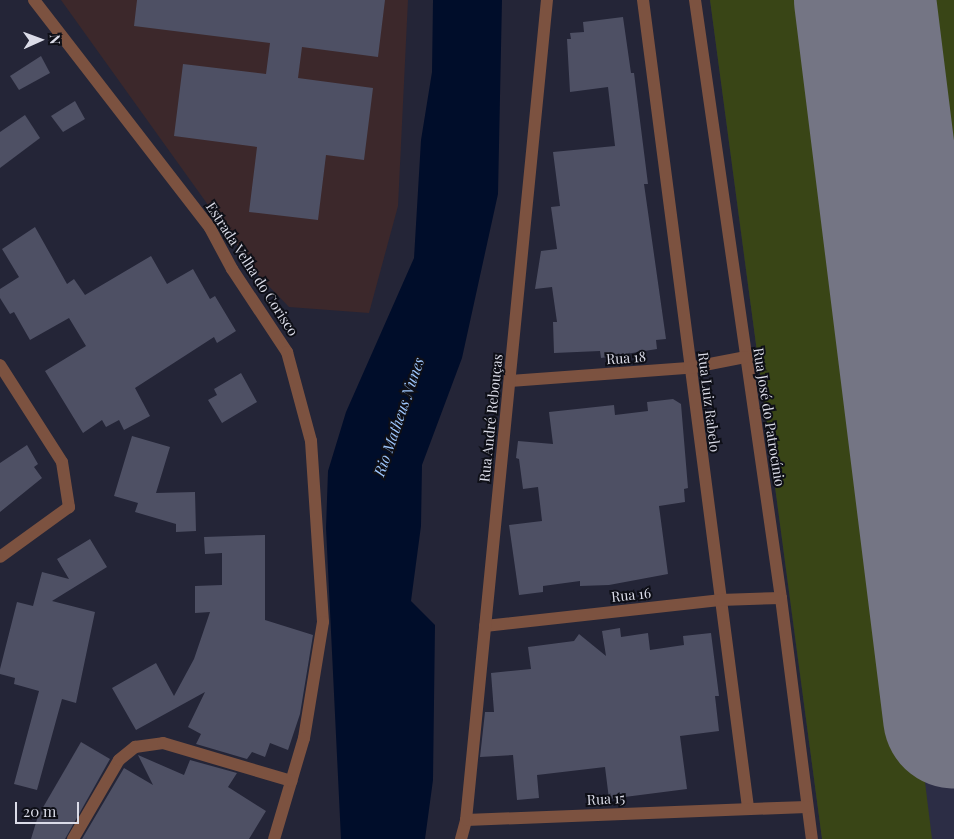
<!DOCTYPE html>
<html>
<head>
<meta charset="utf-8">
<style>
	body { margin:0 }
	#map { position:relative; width:954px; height:839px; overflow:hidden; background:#242537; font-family:"Playfair Display",serif }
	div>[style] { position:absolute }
	.built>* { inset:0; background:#2c2d45 }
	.education>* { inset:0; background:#3c282b }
	.green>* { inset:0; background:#394516 }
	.water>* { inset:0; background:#000d2a }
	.runway>* { height:142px; margin:-71px; padding:0 71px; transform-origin:71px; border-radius:71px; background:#747584 }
	.building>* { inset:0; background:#4e5064 }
	.street>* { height:12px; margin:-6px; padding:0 6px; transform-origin:6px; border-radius:6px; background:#7c5240 }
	span { translate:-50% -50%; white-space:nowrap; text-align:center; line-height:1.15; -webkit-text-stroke:4px #0e0f17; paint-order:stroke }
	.street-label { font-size:14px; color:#dbdce8 }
	.water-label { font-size:15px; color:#9ec6fc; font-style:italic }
	.north { position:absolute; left:15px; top:15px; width:50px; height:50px; -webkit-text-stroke:4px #0e0f17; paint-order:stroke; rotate:88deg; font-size:14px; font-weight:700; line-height:20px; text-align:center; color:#dbdce8 }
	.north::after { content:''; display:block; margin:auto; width:18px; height:22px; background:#dbdce8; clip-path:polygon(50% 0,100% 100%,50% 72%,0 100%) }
	.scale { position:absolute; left:15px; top:802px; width:64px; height:22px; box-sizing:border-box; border:2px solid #dbdce8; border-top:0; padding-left:6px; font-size:15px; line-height:18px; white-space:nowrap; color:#dbdce8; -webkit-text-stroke:4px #0e0f17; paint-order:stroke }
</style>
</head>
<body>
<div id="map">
	<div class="built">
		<div style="clip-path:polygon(710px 0,954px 0,954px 839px,822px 839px)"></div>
	</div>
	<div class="education">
		<div style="clip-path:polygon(61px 0,408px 0,398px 206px,369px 313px,289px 307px,259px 276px)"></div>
	</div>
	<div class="green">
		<div style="clip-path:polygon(710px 0,829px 0,932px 839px,822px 839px)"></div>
		<div style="clip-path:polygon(900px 0,954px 0,954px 437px)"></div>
	</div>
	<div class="water">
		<div style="clip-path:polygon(433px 0,502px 0,498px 194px,462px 358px,422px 465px,421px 526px,411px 601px,435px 625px,433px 780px,425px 839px,341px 839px,326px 528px,328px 471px,346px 412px,414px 258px,421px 140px,432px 72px)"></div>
	</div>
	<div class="runway">
		<div style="left:865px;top:0;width:723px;rotate:82.92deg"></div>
	</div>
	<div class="building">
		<div style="clip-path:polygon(137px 0,385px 0,378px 57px,302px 47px,298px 78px,373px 88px,364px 160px,326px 155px,318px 220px,249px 212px,257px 147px,174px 136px,183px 64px,266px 74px,270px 43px,134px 26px)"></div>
		<div style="clip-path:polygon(623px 17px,631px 73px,634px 73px,648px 184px,644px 184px,666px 339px,656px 340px,657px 349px,601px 358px,600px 351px,554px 353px,553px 322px,557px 322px,552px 287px,535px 289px,541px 251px,557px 249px,551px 207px,560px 206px,553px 152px,615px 146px,608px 87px,570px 92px,567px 39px,571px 39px,570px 33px,584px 32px,583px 22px)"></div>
		<div style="clip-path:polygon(41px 56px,50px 73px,19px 90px,10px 76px)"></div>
		<div style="clip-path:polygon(75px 101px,85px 119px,63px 132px,51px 116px)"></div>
		<div style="clip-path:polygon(25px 115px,40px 138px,0 168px,0 132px)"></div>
		<div style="clip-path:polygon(35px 227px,67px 284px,74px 279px,85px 295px,151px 256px,167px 284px,193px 269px,210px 299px,215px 296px,236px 331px,217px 343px,214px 337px,135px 388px,150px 416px,124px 430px,119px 420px,106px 427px,102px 420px,83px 433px,45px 371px,86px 346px,69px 318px,30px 340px,14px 312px,10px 314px,0 298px,0 289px,19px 277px,2px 249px)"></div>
		<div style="clip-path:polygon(241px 373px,257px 402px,222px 423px,208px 400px,217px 395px,214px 389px)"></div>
		<div style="clip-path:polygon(673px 399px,681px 404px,688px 488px,684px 489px,685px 502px,659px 506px,668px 574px,609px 585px,580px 586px,580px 581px,543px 586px,543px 592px,519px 595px,509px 525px,542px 521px,538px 487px,523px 489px,519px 459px,516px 458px,518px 441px,553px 444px,549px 412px,614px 405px,615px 415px,648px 411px,647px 402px)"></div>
		<div style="clip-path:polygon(132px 436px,170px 447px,156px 493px,195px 492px,196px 531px,176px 532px,176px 524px,135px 512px,138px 503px,114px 496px)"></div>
		<div style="clip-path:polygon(27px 445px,38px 464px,34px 467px,42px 478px,0 512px,0 463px)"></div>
		<div style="clip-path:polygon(265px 535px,265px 620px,313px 635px,300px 714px,288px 750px,270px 743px,265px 757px,252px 752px,247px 759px,196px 744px,201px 734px,188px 727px,205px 692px,136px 730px,112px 688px,156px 663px,174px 696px,194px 659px,210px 612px,195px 613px,195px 586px,222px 585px,222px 553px,205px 554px,204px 537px)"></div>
		<div style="clip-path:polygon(90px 539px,107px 567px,52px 601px,95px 612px,76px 703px,62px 699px,37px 790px,14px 784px,39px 691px,14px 684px,15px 678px,0 674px,0 669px,17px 602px,33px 606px,42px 572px,69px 579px,57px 559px)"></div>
		<div style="clip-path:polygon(620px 628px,621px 637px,648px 633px,650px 650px,684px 645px,683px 636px,711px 633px,719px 696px,715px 696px,719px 731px,680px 736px,687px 789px,609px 799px,605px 767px,537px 775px,539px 798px,517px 800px,513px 755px,480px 757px,485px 712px,494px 712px,491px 673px,531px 669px,528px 647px,574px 641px,579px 634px,606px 656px,602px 631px)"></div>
		<div style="clip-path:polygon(81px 742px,110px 759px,65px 839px,31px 839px,38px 816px)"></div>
		<div style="clip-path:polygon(138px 755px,184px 775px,190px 760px,237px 773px,228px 787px,266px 811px,249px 839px,82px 839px,124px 768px,153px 785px)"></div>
	</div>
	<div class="street">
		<div style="left:34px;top:0;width:288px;rotate:52.3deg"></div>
		<div style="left:210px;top:228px;width:47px;rotate:61.8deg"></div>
		<div style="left:232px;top:269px;width:100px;rotate:56.5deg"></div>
		<div style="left:287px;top:352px;width:92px;rotate:74.9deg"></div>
		<div style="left:311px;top:441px;width:181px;rotate:86.2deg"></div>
		<div style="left:323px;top:622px;width:118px;rotate:99.3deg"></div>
		<div style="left:304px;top:738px;width:105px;rotate:106.5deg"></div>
		<div style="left:643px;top:0;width:814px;rotate:82.59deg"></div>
		<div style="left:695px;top:0;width:604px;rotate:81.82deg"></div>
		<div style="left:781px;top:598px;width:243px;rotate:82.7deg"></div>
		<div style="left:0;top:365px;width:115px;rotate:57.4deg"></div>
		<div style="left:62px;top:462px;width:46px;rotate:81.2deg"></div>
		<div style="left:69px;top:507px;width:85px;rotate:144.1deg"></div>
		<div style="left:510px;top:381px;width:179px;rotate:-4.2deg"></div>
		<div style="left:689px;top:368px;width:57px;rotate:-11.1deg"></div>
		<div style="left:485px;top:626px;width:236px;rotate:-6.3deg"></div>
		<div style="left:720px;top:600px;width:61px;rotate:-1.9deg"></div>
		<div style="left:466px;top:820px;width:341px;rotate:-2.2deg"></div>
		<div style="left:73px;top:839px;width:91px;rotate:-59.8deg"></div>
		<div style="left:119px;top:760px;width:21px;rotate:-39deg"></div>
		<div style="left:135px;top:747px;width:28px;rotate:-8deg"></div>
		<div style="left:163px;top:743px;width:134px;rotate:16.5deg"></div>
		<div style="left:461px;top:839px;width:20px;rotate:-75deg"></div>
		<div style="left:466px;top:820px;width:824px;rotate:-84.36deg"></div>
	</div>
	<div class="street-label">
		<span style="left:252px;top:269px;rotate:57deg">Estrada Velha do Corisco</span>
		<span style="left:626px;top:358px;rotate:-4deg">Rua 18</span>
		<span style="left:709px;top:402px;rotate:83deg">Rua Luiz Rabelo</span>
		<span style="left:769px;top:417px;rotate:81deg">Rua José do Patrocínio</span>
		<span style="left:491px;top:418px;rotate:-84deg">Rua André Rebouças</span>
		<span style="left:631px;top:595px;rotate:-6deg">Rua 16</span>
		<span style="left:606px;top:799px;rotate:-3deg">Rua 15</span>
	</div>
	<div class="water-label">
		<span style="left:399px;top:417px;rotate:-71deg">Rio Matheus Nunes</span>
	</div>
	<div class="north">N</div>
	<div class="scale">20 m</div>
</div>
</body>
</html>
